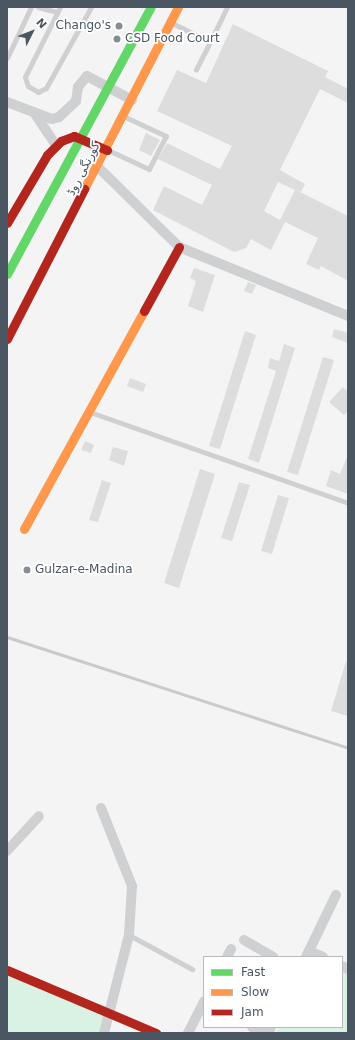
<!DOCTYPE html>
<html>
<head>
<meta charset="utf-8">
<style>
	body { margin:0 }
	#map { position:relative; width:355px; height:1040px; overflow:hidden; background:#f4f4f4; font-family:"DejaVu Sans",Cairo,sans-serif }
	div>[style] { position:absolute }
	.green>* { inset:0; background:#d9f2e3 }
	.building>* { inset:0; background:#ddddde }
	.lane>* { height:5px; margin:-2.5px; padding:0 2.5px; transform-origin:2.5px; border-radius:2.5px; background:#ced0d2 }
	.street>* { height:10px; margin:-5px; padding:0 5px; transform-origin:5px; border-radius:5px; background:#ced0d2 }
	.fast>* { height:9px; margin:-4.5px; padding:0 4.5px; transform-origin:4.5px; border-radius:4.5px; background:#63d668 }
	.slow>* { height:9px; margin:-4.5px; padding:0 4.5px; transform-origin:4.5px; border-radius:4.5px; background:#ff974d }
	.jam>* { height:9px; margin:-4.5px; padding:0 4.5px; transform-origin:4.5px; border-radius:4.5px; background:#b3261e }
	.rail>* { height:3px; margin:-1.5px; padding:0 1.5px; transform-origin:1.5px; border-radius:1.5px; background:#c9cacc }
	.dots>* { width:11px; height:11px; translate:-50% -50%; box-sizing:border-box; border:2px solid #fff; border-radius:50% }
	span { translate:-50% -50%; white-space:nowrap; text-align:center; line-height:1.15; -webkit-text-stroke:3.5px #fff; paint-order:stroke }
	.poi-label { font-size:12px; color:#4a5661 }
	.right { translate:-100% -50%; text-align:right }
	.left { translate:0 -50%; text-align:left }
	.street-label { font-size:12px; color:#4a5661 }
	.frame { position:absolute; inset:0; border:8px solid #4a5661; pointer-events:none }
	.legend { position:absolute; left:203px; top:956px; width:140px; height:72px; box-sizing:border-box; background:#fff; border:1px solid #b7bbc0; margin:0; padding:5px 7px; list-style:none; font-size:12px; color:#4a5661 }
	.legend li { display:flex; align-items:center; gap:8px; height:20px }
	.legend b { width:20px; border:1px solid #b7bbc0 }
	.north { position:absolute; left:12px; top:12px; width:40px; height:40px; -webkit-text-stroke:3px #fff; paint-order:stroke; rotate:48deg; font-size:11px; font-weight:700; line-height:16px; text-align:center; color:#4a5661 }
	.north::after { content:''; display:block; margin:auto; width:14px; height:18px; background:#4a5661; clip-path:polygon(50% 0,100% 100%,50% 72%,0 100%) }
</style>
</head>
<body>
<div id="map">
	<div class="green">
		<div style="clip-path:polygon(342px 969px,348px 972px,348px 1033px,276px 1033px,279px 1027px,342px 1027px)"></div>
		<div style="clip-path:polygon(7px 970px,108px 1012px,104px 1033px,7px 1033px)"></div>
	</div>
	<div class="building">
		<div style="clip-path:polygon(evenodd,233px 24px,328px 71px,325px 77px,348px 89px,348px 103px,320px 89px,280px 170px,305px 184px,301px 192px,296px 190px,348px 216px,348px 281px,321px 266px,319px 270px,306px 264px,318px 238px,285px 222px,271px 250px,251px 239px,246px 248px,234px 252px,153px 210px,164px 186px,202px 205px,212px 185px,158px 159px,167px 143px,220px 169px,232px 146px,157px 111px,177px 70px,206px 83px,233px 24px,278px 182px,295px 190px,280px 220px,264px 211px,278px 182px)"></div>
		<div style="clip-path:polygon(146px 133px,160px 140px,151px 156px,139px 150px)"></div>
		<div style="clip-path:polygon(194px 268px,215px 275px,203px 312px,188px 306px,196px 281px,190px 278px)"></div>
		<div style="clip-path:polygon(248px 282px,256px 285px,252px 294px,244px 291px)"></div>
		<div style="clip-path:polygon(334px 329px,348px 333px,348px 343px,332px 337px)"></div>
		<div style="clip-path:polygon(245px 331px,256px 335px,220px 449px,209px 446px)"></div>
		<div style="clip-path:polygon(284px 344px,295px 348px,259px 463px,248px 459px,276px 371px,268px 368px,270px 358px,279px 361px)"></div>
		<div style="clip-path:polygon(323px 357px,334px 360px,298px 475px,287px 472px)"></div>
		<div style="clip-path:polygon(130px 378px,146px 384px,143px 392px,127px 386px)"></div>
		<div style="clip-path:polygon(343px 387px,348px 392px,348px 411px,344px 415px,329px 402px)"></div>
		<div style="clip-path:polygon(85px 441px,94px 445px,91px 453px,81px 450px)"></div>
		<div style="clip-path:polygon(113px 447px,128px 451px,124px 466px,109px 460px)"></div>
		<div style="clip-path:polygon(348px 454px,348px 494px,326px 486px,331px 470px,340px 474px)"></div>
		<div style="clip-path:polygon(200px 469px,215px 474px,179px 588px,164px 583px)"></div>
		<div style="clip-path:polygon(102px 480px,111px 483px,98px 522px,89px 520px)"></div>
		<div style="clip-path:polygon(239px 482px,250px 485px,232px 541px,221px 538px)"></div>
		<div style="clip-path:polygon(278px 495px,289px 498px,272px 554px,261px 551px)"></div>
		<div style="clip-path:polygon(346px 661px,348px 662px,348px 716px,331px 711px)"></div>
	</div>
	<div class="lane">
		<div style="left:38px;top:7px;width:20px;rotate:15deg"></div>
		<div style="left:60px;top:7px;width:78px;rotate:116.6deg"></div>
		<div style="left:25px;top:77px;width:9px;rotate:72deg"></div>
		<div style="left:28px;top:86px;width:12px;rotate:31deg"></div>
		<div style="left:38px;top:92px;width:9px;rotate:-27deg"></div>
		<div style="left:46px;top:88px;width:93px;rotate:-60.9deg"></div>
		<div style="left:172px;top:23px;width:42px;rotate:26.6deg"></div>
		<div style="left:210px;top:42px;width:31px;rotate:117deg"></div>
		<div style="left:210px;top:42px;width:39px;rotate:-64deg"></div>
		<div style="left:7px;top:58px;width:56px;rotate:-64.8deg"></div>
		<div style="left:108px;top:150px;width:45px;rotate:24.9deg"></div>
		<div style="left:149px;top:169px;width:37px;rotate:-63deg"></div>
		<div style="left:166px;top:136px;width:45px;rotate:-155.1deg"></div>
		<div style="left:90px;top:412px;width:274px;rotate:19.4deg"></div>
		<div style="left:129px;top:935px;width:72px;rotate:28.4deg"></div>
	</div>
	<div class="street">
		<div style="left:7px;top:102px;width:48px;rotate:20.7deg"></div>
		<div style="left:52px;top:119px;width:7px;rotate:-16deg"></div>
		<div style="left:59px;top:117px;width:23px;rotate:-43deg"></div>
		<div style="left:76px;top:101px;width:14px;rotate:-82deg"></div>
		<div style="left:78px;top:87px;width:14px;rotate:-51deg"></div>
		<div style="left:87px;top:76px;width:51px;rotate:28.1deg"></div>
		<div style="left:35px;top:114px;width:37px;rotate:56deg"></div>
		<div style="left:98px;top:167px;width:114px;rotate:44.6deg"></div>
		<div style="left:179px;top:247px;width:183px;rotate:22.2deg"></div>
		<div style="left:101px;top:808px;width:84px;rotate:68.3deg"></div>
		<div style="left:132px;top:886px;width:49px;rotate:93.5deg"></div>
		<div style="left:129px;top:935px;width:101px;rotate:104.3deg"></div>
		<div style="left:7px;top:851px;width:47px;rotate:-47.6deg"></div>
		<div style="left:244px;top:940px;width:34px;rotate:30deg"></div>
		<div style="left:309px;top:951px;width:15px;rotate:23deg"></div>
		<div style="left:227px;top:957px;width:9px;rotate:-63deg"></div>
		<div style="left:306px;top:957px;width:69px;rotate:-64.2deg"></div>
		<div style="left:342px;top:966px;width:7px;rotate:27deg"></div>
		<div style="left:252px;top:1027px;width:13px;rotate:27deg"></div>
		<div style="left:188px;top:1033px;width:36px;rotate:-63deg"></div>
		<div style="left:268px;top:1033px;width:7px;rotate:-63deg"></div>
	</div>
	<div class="fast">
		<div style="left:7px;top:274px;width:303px;rotate:-61.7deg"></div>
	</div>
	<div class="slow">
		<div style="left:84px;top:189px;width:205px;rotate:-62.7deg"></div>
		<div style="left:24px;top:529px;width:249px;rotate:-61.2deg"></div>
	</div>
	<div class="jam">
		<div style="left:7px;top:223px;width:79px;rotate:-59.5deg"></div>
		<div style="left:47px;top:155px;width:20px;rotate:-45deg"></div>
		<div style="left:61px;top:141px;width:14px;rotate:-21deg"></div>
		<div style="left:74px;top:136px;width:36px;rotate:23deg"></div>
		<div style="left:144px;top:311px;width:73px;rotate:-61.3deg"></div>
		<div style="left:7px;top:339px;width:169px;rotate:-62.8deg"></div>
		<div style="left:7px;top:970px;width:162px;rotate:22.9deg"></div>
	</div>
	<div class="rail">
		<div style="left:7px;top:637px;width:359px;rotate:18deg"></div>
	</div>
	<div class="dots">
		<div style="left:119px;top:26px;background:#868d94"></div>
		<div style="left:117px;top:39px;background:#868d94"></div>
		<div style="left:27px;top:570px;background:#868d94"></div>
	</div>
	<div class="poi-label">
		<span class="right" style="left:111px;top:26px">Chango's</span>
		<span class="left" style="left:125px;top:39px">CSD Food Court</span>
		<span class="left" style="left:35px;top:570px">Gulzar-e-Madina</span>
	</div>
	<div class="street-label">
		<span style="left:84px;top:169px;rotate:-63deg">کورنگی روڈ</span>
	</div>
	<div class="frame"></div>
	<ul class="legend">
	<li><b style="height:5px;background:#63d668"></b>Fast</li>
	<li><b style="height:5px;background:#ff974d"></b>Slow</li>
	<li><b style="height:5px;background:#b3261e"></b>Jam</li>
	</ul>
	<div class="north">N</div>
</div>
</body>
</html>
